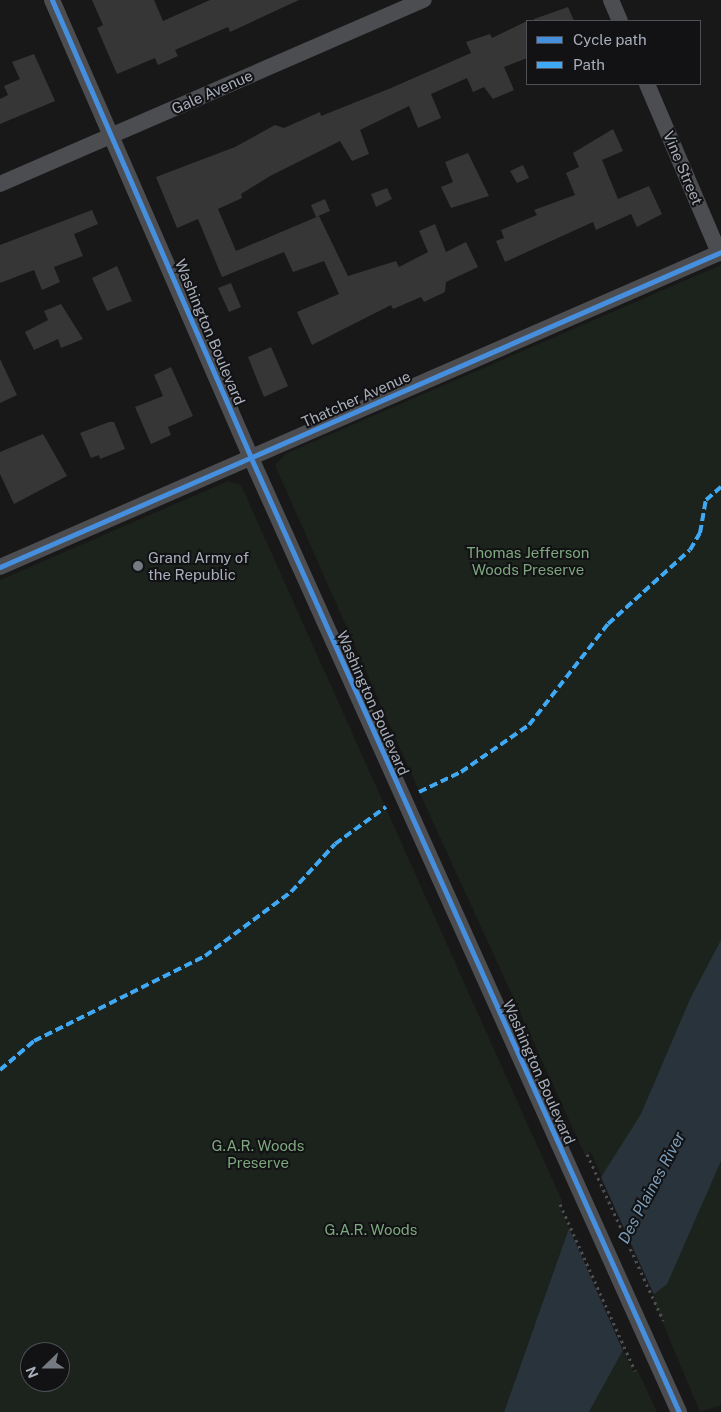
<!DOCTYPE html>
<html>
<head>
<meta charset="utf-8">
<style>
	body { margin:0 }
	#map { position:relative; width:721px; height:1412px; overflow:hidden; background:#181818; font-family:"Public Sans",sans-serif }
	div>[style] { position:absolute }
	.green>* { inset:0; background:#1b231c }
	.water>* { inset:0; background:#29333b }
	.pier>* { inset:0; background:#181818 }
	.building>* { inset:0; background:#363637 }
	.path>* { height:3px; margin-top:-1.5px; transform-origin:0; background:repeating-linear-gradient(90deg,#4e4f53 0 2.5px,transparent 0 6.5px) }
	.minor>* { height:16px; margin:-8px; padding:0 8px; transform-origin:8px; border-radius:8px; background:#4c4d51 }
	.quiet>* { height:4px; margin-top:-2px; transform-origin:0; background:repeating-linear-gradient(90deg,#3fa9f5 0 8px,transparent 0 12px) }
	.cycleway>* { height:5px; margin:-2.5px; padding:0 2.5px; transform-origin:2.5px; border-radius:2.5px; background:#468fdf }
	.dots>* { width:14px; height:14px; translate:-50% -50%; box-sizing:border-box; border:2px solid #121214; border-radius:50% }
	span { translate:-50% -50%; white-space:nowrap; text-align:center; line-height:1.15; -webkit-text-stroke:4px #121214; paint-order:stroke }
	.street-label { font-size:15px; color:#a8aeba }
	.park-label { font-size:15px; color:#7da77e }
	.poi-label { font-size:15px; color:#a8aeba }
	.left { translate:0 -50%; text-align:left }
	.water-label { font-size:16px; color:#7b9db9; font-style:italic }
	.legend { position:absolute; left:526px; top:20px; width:175px; height:65px; box-sizing:border-box; background:#121214; border:1px solid #4e5056; margin:0; padding:6px 9px; list-style:none; font-size:15px; color:#a8aeba }
	.legend li { display:flex; align-items:center; gap:10px; height:25px }
	.legend b { width:25px; border:1px solid #4e5056 }
	.north { position:absolute; left:20px; top:1342px; width:50px; height:50px; box-sizing:border-box; background:#121214; border:1px solid #4e5056; border-radius:50%; rotate:248deg; font-size:14px; font-weight:700; line-height:20px; text-align:center; color:#a8aeba }
	.north::after { content:''; display:block; margin:auto; width:18px; height:22px; background:#767a81; clip-path:polygon(50% 0,100% 100%,50% 72%,0 100%) }
</style>
</head>
<body>
<div id="map">
	<div class="green">
		<div style="clip-path:polygon(721px 265px,721px 1405px,700px 1412px,601px 1175px,590px 1151px,586px 1157px,423px 800px,275px 465px,285px 454px)"></div>
		<div style="clip-path:polygon(evenodd,228px 481px,241px 485px,562px 1201px,559px 1206px,569px 1228px,504px 1412px,0 1412px,0 580px,228px 481px,30px 1352px,60px 1352px,60px 1382px,30px 1382px,30px 1352px)"></div>
		<div style="clip-path:polygon(623px 1350px,634px 1373px,637px 1369px,657px 1412px,589px 1412px)"></div>
	</div>
	<div class="water">
		<div style="clip-path:polygon(721px 940px,721px 1161px,667px 1284px,654px 1294px,589px 1412px,504px 1412px,569px 1228px,641px 1114px,691px 997px)"></div>
	</div>
	<div class="pier">
		<div style="clip-path:polygon(599px 1173px,655px 1297px,624px 1353px,569px 1228px)"></div>
	</div>
	<div class="building">
		<div style="clip-path:polygon(92px 0,154px 0,163px 21px,210px 0,299px 0,230px 32px,228px 27px,175px 50px,178px 56px,158px 65px,155px 58px,117px 74px,97px 28px,103px 25px)"></div>
		<div style="clip-path:polygon(568px 7px,574px 21px,534px 21px,534px 19px)"></div>
		<div style="clip-path:polygon(527px 21px,527px 58px,504px 67px,514px 90px,493px 99px,484px 87px,473px 92px,467px 78px,431px 94px,441px 118px,418px 128px,409px 106px,360px 130px,369px 154px,352px 161px,340px 141px,270px 176px,241px 194px,242px 198px,218px 209px,236px 251px,319px 216px,348px 276px,396px 261px,399px 267px,428px 252px,419px 231px,435px 224px,446px 252px,466px 242px,478px 267px,446px 282px,445px 292px,424px 302px,421px 297px,393px 309px,391px 305px,312px 345px,297px 312px,339px 294px,324px 261px,293px 272px,284px 252px,222px 277px,198px 219px,177px 228px,156px 177px,235px 147px,275px 125px,284px 128px,320px 112px,321px 116px,391px 88px,471px 53px,466px 42px,490px 34px,492px 38px)"></div>
		<div style="clip-path:polygon(34px 54px,55px 101px,0 124px,0 99px,8px 95px,4px 86px,20px 79px,12px 62px)"></div>
		<div style="clip-path:polygon(613px 129px,623px 151px,602px 160px,618px 199px,649px 186px,662px 214px,637px 227px,631px 214px,596px 230px,593px 222px,505px 262px,496px 241px,504px 238px,501px 230px,537px 215px,534px 210px,575px 195px,566px 173px,579px 167px,573px 153px)"></div>
		<div style="clip-path:polygon(468px 153px,489px 196px,451px 208px,441px 187px,453px 182px,445px 162px)"></div>
		<div style="clip-path:polygon(523px 165px,529px 178px,517px 183px,510px 171px)"></div>
		<div style="clip-path:polygon(387px 188px,392px 199px,376px 207px,371px 194px)"></div>
		<div style="clip-path:polygon(325px 199px,330px 211px,316px 217px,311px 205px)"></div>
		<div style="clip-path:polygon(92px 210px,98px 224px,74px 234px,83px 256px,54px 267px,60px 282px,42px 290px,34px 270px,0 283px,0 245px)"></div>
		<div style="clip-path:polygon(117px 266px,132px 301px,107px 311px,92px 278px)"></div>
		<div style="clip-path:polygon(231px 283px,241px 307px,229px 312px,218px 288px)"></div>
		<div style="clip-path:polygon(61px 304px,83px 339px,61px 348px,58px 339px,34px 350px,25px 332px,48px 320px,44px 311px)"></div>
		<div style="clip-path:polygon(271px 347px,288px 386px,264px 397px,248px 357px)"></div>
		<div style="clip-path:polygon(0 359px,17px 395px,0 403px)"></div>
		<div style="clip-path:polygon(171px 367px,193px 416px,168px 427px,171px 435px,151px 444px,135px 407px,163px 396px,154px 375px)"></div>
		<div style="clip-path:polygon(109px 422px,114px 422px,125px 449px,100px 459px,99px 455px,91px 458px,80px 433px)"></div>
		<div style="clip-path:polygon(43px 434px,67px 476px,14px 504px,0 474px,0 452px)"></div>
	</div>
	<div class="path">
		<div style="left:587px;top:1154px;width:183px;rotate:65.4deg"></div>
		<div style="left:560px;top:1204px;width:183px;rotate:65.8deg"></div>
	</div>
	<div class="minor">
		<div style="left:52px;top:0;width:499px;rotate:66.5deg"></div>
		<div style="left:251px;top:458px;width:1046px;rotate:65.84deg"></div>
		<div style="left:611px;top:0;width:23px;rotate:67deg"></div>
		<div style="left:647px;top:84px;width:184px;rotate:66.9deg"></div>
		<div style="left:0;top:184px;width:462px;rotate:-23.5deg"></div>
		<div style="left:0;top:567px;width:787px;rotate:-23.6deg"></div>
	</div>
	<div class="quiet">
		<div style="left:419px;top:792px;width:47px;rotate:-25.5deg"></div>
		<div style="left:461px;top:772px;width:83px;rotate:-34.7deg"></div>
		<div style="left:529px;top:725px;width:128px;rotate:-52deg"></div>
		<div style="left:608px;top:624px;width:110px;rotate:-42.1deg"></div>
		<div style="left:690px;top:550px;width:20px;rotate:-60deg"></div>
		<div style="left:700px;top:533px;width:34px;rotate:-80deg"></div>
		<div style="left:706px;top:500px;width:20px;rotate:-41deg"></div>
		<div style="left:0;top:1070px;width:45px;rotate:-40.5deg"></div>
		<div style="left:34px;top:1041px;width:191px;rotate:-26.4deg"></div>
		<div style="left:205px;top:956px;width:107px;rotate:-36.7deg"></div>
		<div style="left:291px;top:892px;width:65px;rotate:-47.5deg"></div>
		<div style="left:335px;top:844px;width:63px;rotate:-36deg"></div>
	</div>
	<div class="cycleway">
		<div style="left:52px;top:0;width:499px;rotate:66.5deg"></div>
		<div style="left:251px;top:458px;width:1046px;rotate:65.84deg"></div>
		<div style="left:0;top:567px;width:787px;rotate:-23.6deg"></div>
	</div>
	<div class="dots">
		<div style="left:138px;top:566px;background:#767a81"></div>
	</div>
	<div class="street-label">
		<span style="left:212px;top:92px;rotate:-24deg">Gale Avenue</span>
		<span style="left:683px;top:168px;rotate:67deg">Vine Street</span>
		<span style="left:210px;top:332px;rotate:67deg">Washington Boulevard</span>
		<span style="left:356px;top:399px;rotate:-24deg">Thatcher Avenue</span>
		<span style="left:373px;top:703px;rotate:66deg">Washington Boulevard</span>
		<span style="left:539px;top:1072px;rotate:66deg">Washington Boulevard</span>
	</div>
	<div class="park-label">
		<span style="left:528px;top:561px">Thomas Jefferson<br>Woods Preserve</span>
		<span style="left:258px;top:1154px">G.A.R. Woods<br>Preserve</span>
		<span style="left:371px;top:1230px">G.A.R. Woods</span>
	</div>
	<div class="poi-label">
		<span class="left" style="left:148px;top:566px">Grand Army of<br>the Republic</span>
	</div>
	<div class="water-label">
		<span style="left:652px;top:1188px;rotate:-62deg">Des Plaines River</span>
	</div>
	<ul class="legend">
	<li><b style="height:6px;background:#468fdf"></b>Cycle path</li>
	<li><b style="height:6px;background:#3fa9f5"></b>Path</li>
	</ul>
	<div class="north">N</div>
</div>
</body>
</html>
